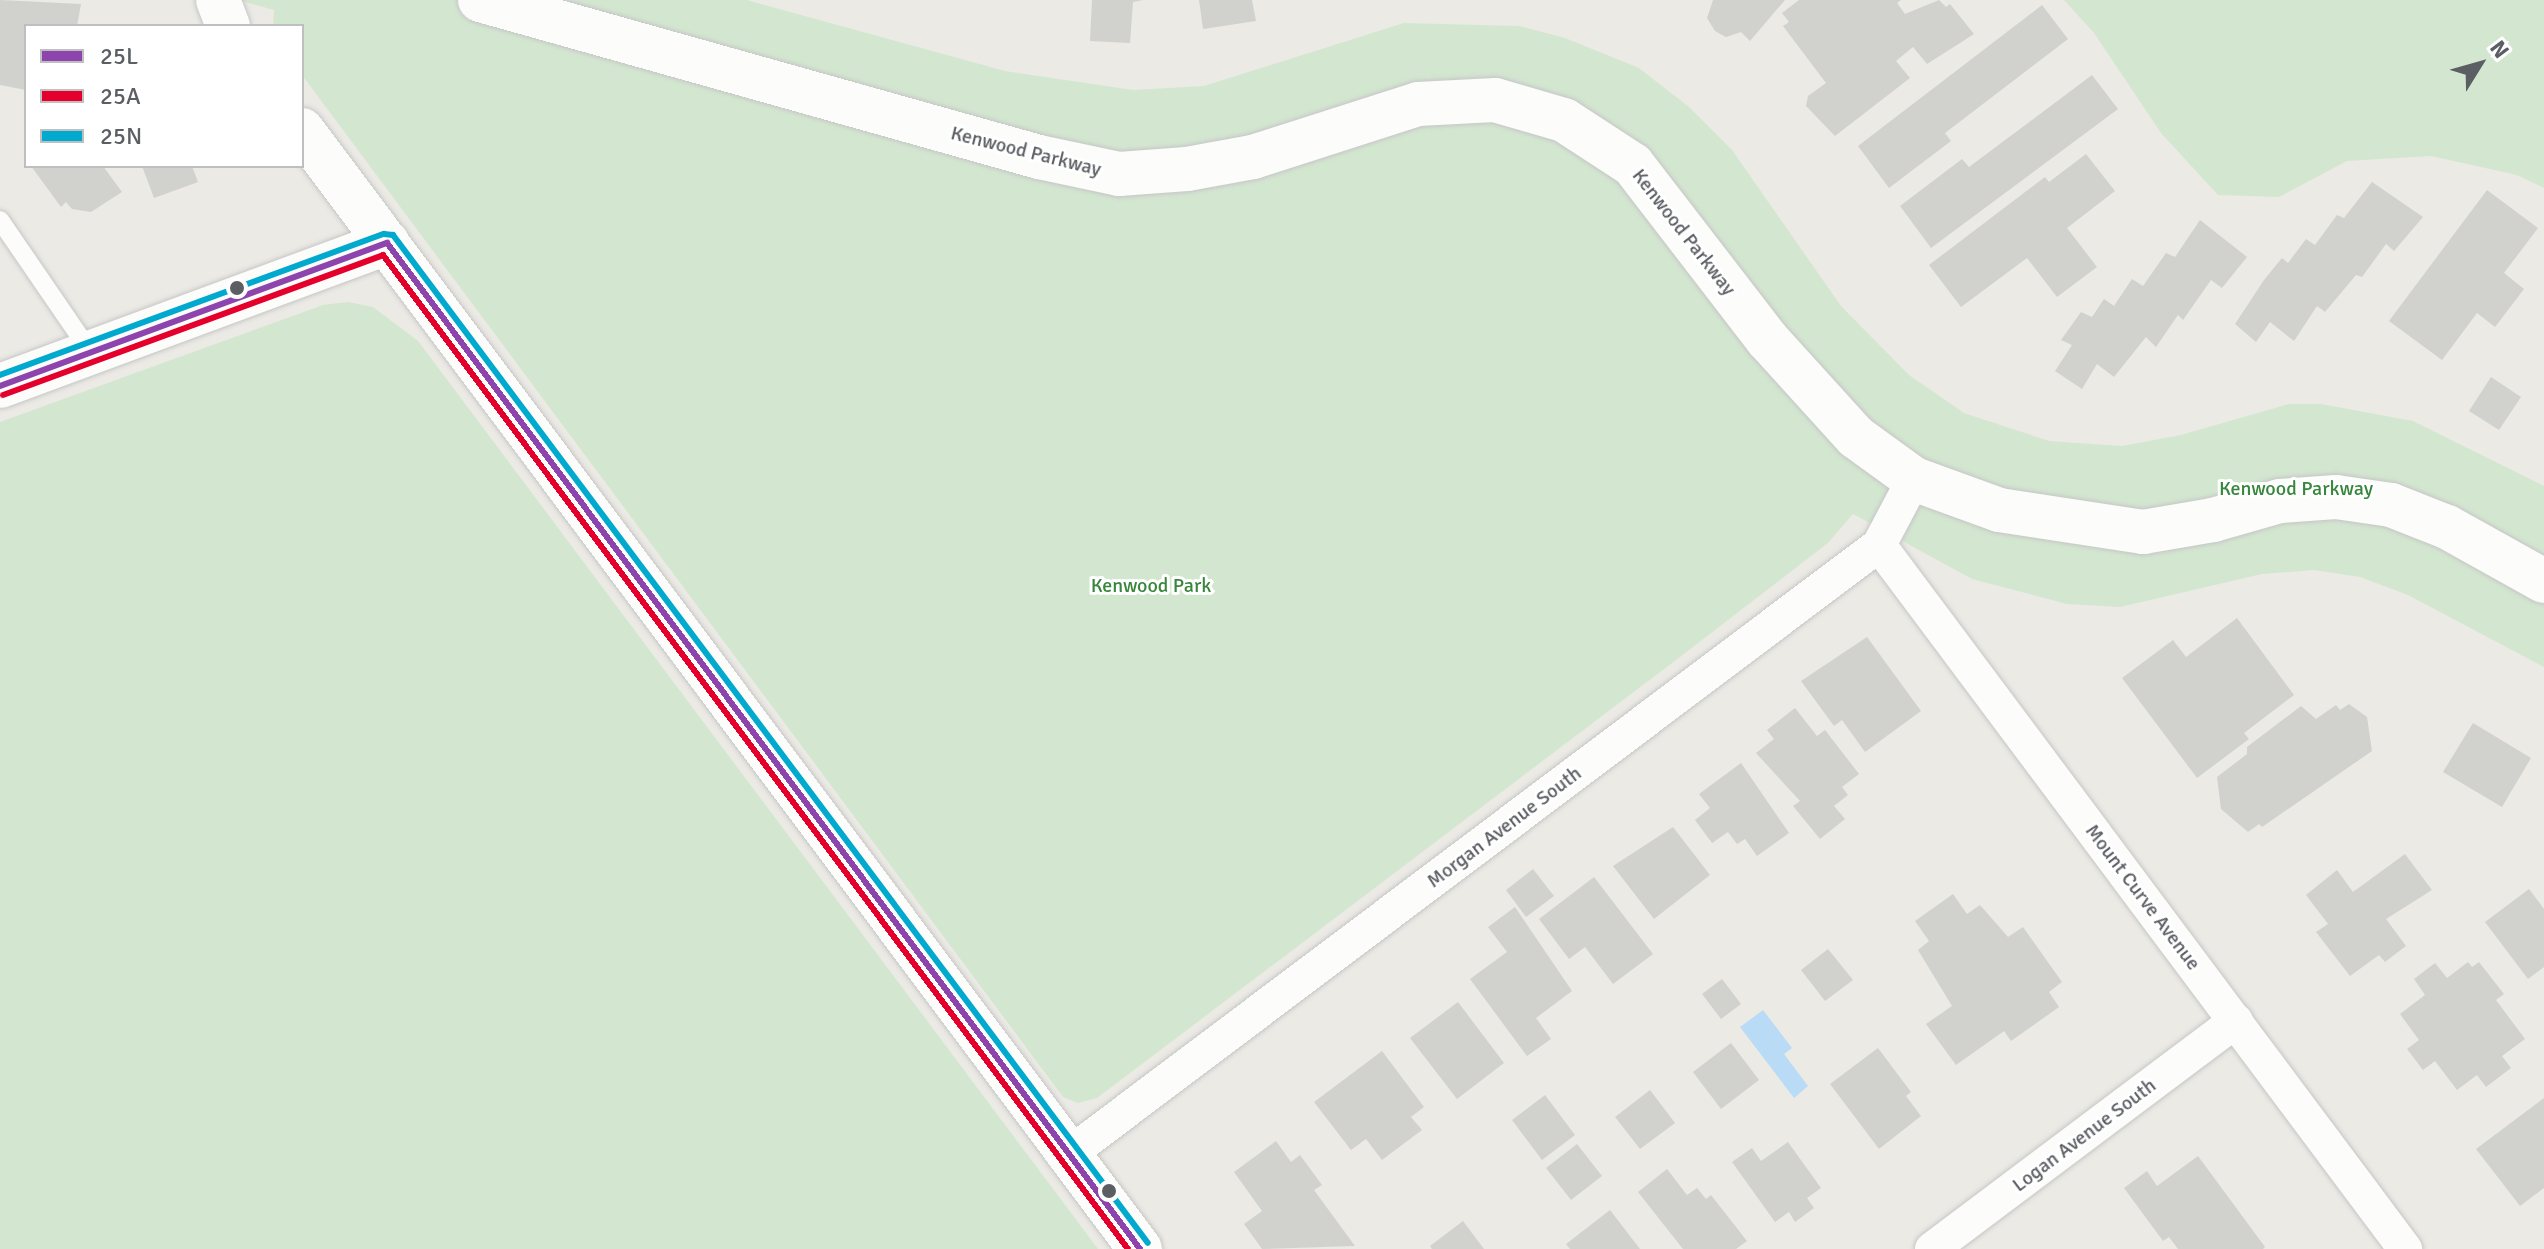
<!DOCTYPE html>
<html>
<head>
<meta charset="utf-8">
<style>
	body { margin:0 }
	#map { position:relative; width:2544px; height:1249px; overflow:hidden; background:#ebeae5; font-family:Signika,sans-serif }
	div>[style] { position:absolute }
	.green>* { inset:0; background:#d3e7d0 }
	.water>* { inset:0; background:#b9dbf6 }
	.building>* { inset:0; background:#d1d1ce }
	.roads { filter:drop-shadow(0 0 2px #c6c6c6) drop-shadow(0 0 2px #c6c6c6) }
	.lane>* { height:18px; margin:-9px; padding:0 9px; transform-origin:9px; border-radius:9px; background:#fcfcfb }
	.street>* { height:34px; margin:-17px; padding:0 17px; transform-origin:17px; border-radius:17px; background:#fcfcfb }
	.secondary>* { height:44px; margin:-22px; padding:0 22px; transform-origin:22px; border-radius:22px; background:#fcfcfb }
	.bus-1>* { height:6px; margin:-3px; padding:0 3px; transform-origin:3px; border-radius:3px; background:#8e44ad }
	.bus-2>* { height:6px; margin:-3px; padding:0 3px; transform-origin:3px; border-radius:3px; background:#e4002b }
	.bus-3>* { height:6px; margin:-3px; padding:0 3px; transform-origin:3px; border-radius:3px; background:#00a9ce }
	.dots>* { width:22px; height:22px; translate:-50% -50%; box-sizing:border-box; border:4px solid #fff; border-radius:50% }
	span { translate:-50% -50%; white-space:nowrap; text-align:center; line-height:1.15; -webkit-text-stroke:6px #fff; paint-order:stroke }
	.street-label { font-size:20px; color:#5b5e63 }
	.park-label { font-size:20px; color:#37863b }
	.legend { position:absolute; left:24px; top:24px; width:280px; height:144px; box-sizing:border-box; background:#fff; border:2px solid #bdbfc1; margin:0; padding:10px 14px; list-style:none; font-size:24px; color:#5b5e63 }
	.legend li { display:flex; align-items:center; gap:16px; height:40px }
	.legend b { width:40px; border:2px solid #bdbfc1 }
	.north { position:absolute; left:2440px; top:24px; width:80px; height:80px; -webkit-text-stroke:6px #fff; paint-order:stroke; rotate:53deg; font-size:22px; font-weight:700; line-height:32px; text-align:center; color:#5b5e63 }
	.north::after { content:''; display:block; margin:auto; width:28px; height:36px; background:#5b5e63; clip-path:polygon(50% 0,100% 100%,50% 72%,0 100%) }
</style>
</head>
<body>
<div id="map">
	<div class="green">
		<div style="clip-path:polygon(238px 0,747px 0,1005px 71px,1133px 90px,1204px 86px,1404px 23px,1519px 26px,1565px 38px,1639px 68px,1689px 107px,1732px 150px,1841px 306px,1909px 375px,1964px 413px,2049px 441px,2122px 446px,2181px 435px,2289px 404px,2321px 404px,2413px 421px,2544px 486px,2544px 667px,2408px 595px,2360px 577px,2314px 570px,2262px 574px,2120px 607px,2067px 604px,1972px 579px,1853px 514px,1828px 543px,1676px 660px,1097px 1098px,1078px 1103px,1063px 1097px,302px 75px,302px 26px,273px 26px,274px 10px)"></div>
		<div style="clip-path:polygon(2064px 0,2544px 0,2544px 188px,2517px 175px,2431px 156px,2347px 161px,2279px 197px,2218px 195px,2161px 133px,2094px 33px)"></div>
		<div style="clip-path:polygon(348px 302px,373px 307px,418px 341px,1098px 1249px,0 1249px,0 422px,323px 305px)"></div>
	</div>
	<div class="water">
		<div style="clip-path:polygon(1763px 1010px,1792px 1048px,1784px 1054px,1808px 1086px,1794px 1098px,1740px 1027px)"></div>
	</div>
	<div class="building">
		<div style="clip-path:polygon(0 0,81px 4px,77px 26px,26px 26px,26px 90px,0 85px)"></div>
		<div style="clip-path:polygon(1092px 0,1143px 0,1133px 2px,1130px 43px,1090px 41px)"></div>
		<div style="clip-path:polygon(1199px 0,1252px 0,1256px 21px,1203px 29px)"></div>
		<div style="clip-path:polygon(1713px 0,1785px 0,1750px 41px,1741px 32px,1726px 37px,1715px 31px,1707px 18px)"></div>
		<div style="clip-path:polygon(1799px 0,1901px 0,1897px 3px,1905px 14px,1939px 0,1946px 7px,1950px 4px,1974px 34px,1927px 64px,1913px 47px,1896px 61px,1910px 78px,1835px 136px,1806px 106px,1808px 96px,1826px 83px,1783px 26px,1789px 22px,1782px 13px)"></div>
		<div style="clip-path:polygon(2042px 5px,2068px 39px,1945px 133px,1951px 141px,1889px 188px,1858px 146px)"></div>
		<div style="clip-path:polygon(2092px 75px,2118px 109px,1931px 248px,1900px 206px,1962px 159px,1969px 167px)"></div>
		<div style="clip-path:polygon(2086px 154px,2115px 191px,2067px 228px,2097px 267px,2057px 297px,2027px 258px,1961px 307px,1929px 265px,2045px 177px,2049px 182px)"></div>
		<div style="clip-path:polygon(31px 166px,103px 166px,122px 192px,91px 212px,72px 209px,66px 202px,61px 207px)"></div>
		<div style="clip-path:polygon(142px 166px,192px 166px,198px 182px,154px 198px)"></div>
		<div style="clip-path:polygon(2372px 182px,2423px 217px,2394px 251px,2386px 244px,2362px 277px,2356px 275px,2325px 312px,2317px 306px,2294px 341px,2270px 322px,2256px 342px,2235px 324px,2264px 280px,2282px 258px,2288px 263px,2306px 239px,2315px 245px,2337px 215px,2344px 218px)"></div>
		<div style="clip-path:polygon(2487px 190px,2538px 228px,2504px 273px,2524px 289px,2495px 327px,2477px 313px,2442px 360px,2389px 321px)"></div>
		<div style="clip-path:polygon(2200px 220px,2247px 257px,2222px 288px,2211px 280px,2183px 320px,2178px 315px,2156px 347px,2146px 337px,2114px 377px,2097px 364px,2082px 389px,2055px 371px,2072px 345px,2061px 340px,2081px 312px,2092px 317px,2104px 299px,2114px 306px,2132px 279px,2143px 286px,2166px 253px,2175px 257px)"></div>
		<div style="clip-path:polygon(2491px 377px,2521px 397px,2499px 430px,2469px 411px)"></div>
		<div style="clip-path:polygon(2237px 618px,2294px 695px,2244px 733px,2249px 739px,2197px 778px,2122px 678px,2173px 640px,2186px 657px)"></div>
		<div style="clip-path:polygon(1867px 637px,1921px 711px,1865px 752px,1842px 720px,1834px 726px,1801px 681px)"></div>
		<div style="clip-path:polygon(2349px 704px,2367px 717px,2372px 751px,2262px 827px,2259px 824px,2248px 832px,2221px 809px,2217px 777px,2247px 754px,2247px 747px,2301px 706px,2316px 719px,2336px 705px,2340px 710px)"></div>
		<div style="clip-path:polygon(1795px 708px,1817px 736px,1825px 730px,1859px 774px,1842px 787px,1848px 795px,1834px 806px,1845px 819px,1820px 839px,1793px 806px,1800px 801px,1756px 753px,1774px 739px,1767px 730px)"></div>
		<div style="clip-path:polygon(2473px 723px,2531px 758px,2502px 807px,2443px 772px)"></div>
		<div style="clip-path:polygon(1741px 763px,1789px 833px,1757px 856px,1745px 839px,1737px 844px,1728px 832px,1712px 843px,1695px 820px,1710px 808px,1699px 794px)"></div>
		<div style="clip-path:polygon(1673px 827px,1710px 875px,1654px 919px,1613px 866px)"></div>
		<div style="clip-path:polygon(2405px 854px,2432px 890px,2386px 919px,2406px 946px,2385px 962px,2379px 955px,2350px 976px,2316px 932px,2328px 924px,2306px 895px,2337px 870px,2353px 892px)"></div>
		<div style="clip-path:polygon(1533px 869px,1554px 896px,1526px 917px,1506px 890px)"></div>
		<div style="clip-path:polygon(1594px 877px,1653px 954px,1613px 984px,1585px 947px,1569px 959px,1539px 919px)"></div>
		<div style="clip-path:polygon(2529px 889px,2544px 909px,2544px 967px,2528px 979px,2485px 922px)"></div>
		<div style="clip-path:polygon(1953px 894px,1967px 914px,1980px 905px,2008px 937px,2023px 927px,2062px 982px,2049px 992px,2059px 1007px,2011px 1041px,2004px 1031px,1956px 1065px,1926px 1024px,1952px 1006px,1918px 950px,1929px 941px,1915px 921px)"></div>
		<div style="clip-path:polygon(1515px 907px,1572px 991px,1536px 1018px,1551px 1039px,1527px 1056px,1470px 979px,1507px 952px,1488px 927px)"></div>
		<div style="clip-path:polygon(1828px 949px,1853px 980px,1825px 1001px,1801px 970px)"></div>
		<div style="clip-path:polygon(2468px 962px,2472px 967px,2479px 962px,2504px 994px,2496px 1000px,2525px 1039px,2502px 1056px,2511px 1068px,2486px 1087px,2477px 1075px,2457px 1090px,2435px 1061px,2423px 1070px,2407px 1049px,2419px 1040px,2400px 1014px,2425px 995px,2414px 979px,2435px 963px,2447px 978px)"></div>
		<div style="clip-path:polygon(1722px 979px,1741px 1004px,1721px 1019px,1702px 994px)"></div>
		<div style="clip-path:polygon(1458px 1002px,1504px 1063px,1457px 1099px,1410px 1038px)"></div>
		<div style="clip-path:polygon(1731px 1043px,1759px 1080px,1721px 1109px,1693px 1072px)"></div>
		<div style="clip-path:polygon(1878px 1048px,1911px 1092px,1906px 1096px,1921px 1116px,1879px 1149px,1830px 1084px)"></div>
		<div style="clip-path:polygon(1382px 1051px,1424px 1107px,1411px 1117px,1422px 1130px,1382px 1160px,1366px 1139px,1351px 1150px,1314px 1102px)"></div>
		<div style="clip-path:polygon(1650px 1090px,1675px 1123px,1640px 1149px,1615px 1117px)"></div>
		<div style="clip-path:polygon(1545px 1095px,1575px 1135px,1542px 1160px,1512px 1120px)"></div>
		<div style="clip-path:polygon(2544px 1098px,2544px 1188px,2520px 1206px,2476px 1149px)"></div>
		<div style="clip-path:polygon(1276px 1141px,1291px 1162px,1300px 1155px,1322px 1185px,1314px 1190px,1355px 1246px,1262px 1249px,1244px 1224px,1262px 1211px,1234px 1172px)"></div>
		<div style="clip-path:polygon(1788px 1142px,1821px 1188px,1807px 1198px,1814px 1208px,1795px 1222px,1789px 1212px,1775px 1222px,1732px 1162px,1752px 1148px,1761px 1161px)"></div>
		<div style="clip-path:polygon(1577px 1144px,1602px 1176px,1571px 1200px,1546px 1168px)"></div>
		<div style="clip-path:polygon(2198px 1156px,2265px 1247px,2263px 1249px,2178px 1249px,2169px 1237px,2163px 1241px,2124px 1188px,2147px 1171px,2157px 1186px)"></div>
		<div style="clip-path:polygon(1667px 1169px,1687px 1195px,1697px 1188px,1706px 1199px,1711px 1195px,1747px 1241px,1736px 1249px,1683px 1249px,1638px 1192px)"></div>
		<div style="clip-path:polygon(1610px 1210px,1640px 1249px,1570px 1249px,1566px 1244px)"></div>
		<div style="clip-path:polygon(1463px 1221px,1484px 1249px,1432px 1249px,1430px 1246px)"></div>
	</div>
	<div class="roads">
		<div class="lane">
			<div style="left:0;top:220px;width:161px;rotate:55.6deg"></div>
		</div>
		<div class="street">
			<div style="left:1879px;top:545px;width:879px;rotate:53.23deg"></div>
			<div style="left:1069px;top:1154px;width:1013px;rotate:-36.94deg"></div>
			<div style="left:1879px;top:545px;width:75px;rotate:-62.1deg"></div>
			<div style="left:1932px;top:1249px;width:380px;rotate:-36.9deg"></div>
		</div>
		<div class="secondary">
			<div style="left:218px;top:0;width:28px;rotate:69deg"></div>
			<div style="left:480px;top:0;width:581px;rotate:15.69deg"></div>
			<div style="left:1039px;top:157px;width:82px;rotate:12deg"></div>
			<div style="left:1119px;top:174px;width:68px;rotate:-4.2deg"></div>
			<div style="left:1187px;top:169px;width:67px;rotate:-10.3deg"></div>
			<div style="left:1253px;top:157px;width:173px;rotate:-17.8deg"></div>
			<div style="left:1418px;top:104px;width:77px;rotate:-3deg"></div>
			<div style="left:1495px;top:100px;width:72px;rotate:16.2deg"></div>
			<div style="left:1564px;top:120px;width:82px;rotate:33.1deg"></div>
			<div style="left:1633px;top:165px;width:220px;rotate:52.4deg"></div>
			<div style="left:1767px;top:339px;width:132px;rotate:47.8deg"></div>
			<div style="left:1856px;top:437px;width:72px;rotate:35.9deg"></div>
			<div style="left:1914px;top:479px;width:90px;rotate:20deg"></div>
			<div style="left:1999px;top:510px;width:146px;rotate:8.7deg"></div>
			<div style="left:2143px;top:532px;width:71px;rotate:-9.7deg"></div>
			<div style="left:2213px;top:520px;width:70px;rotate:-15.8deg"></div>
			<div style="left:2280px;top:501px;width:56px;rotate:-4.1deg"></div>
			<div style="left:2336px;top:497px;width:56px;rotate:8.3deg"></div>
			<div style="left:2391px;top:505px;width:60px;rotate:21.4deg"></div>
			<div style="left:2447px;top:527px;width:111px;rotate:29.1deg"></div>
			<div style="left:302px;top:130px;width:1398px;rotate:53.17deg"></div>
			<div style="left:0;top:386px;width:413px;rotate:-20.3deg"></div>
		</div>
	</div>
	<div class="bus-1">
		<div style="left:0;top:386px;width:413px;rotate:-20.3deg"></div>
		<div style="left:387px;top:243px;width:1257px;rotate:53.18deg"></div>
	</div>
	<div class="bus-2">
		<div style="left:3px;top:395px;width:405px;rotate:-20.2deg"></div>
		<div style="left:383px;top:255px;width:1242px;rotate:53.15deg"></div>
	</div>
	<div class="bus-3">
		<div style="left:0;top:375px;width:409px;rotate:-20.2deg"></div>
		<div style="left:384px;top:234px;width:9px;rotate:6deg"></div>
		<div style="left:393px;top:235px;width:1259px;rotate:53.17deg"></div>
	</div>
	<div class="dots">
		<div style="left:237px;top:288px;background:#5b5e63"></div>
		<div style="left:1109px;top:1191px;background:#5b5e63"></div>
	</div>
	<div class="street-label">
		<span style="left:1026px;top:151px;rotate:14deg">Kenwood Parkway</span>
		<span style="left:1684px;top:232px;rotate:52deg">Kenwood Parkway</span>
		<span style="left:1504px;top:827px;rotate:-37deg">Morgan Avenue South</span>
		<span style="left:2143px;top:897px;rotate:53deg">Mount Curve Avenue</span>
		<span style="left:2084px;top:1135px;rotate:-37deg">Logan Avenue South</span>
	</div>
	<div class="park-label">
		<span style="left:2296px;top:488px">Kenwood Parkway</span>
		<span style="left:1151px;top:585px">Kenwood Park</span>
	</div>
	<ul class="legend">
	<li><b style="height:10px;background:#8e44ad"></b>25L</li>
	<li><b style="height:10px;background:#e4002b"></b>25A</li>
	<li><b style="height:10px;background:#00a9ce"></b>25N</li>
	</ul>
	<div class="north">N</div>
</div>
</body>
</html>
